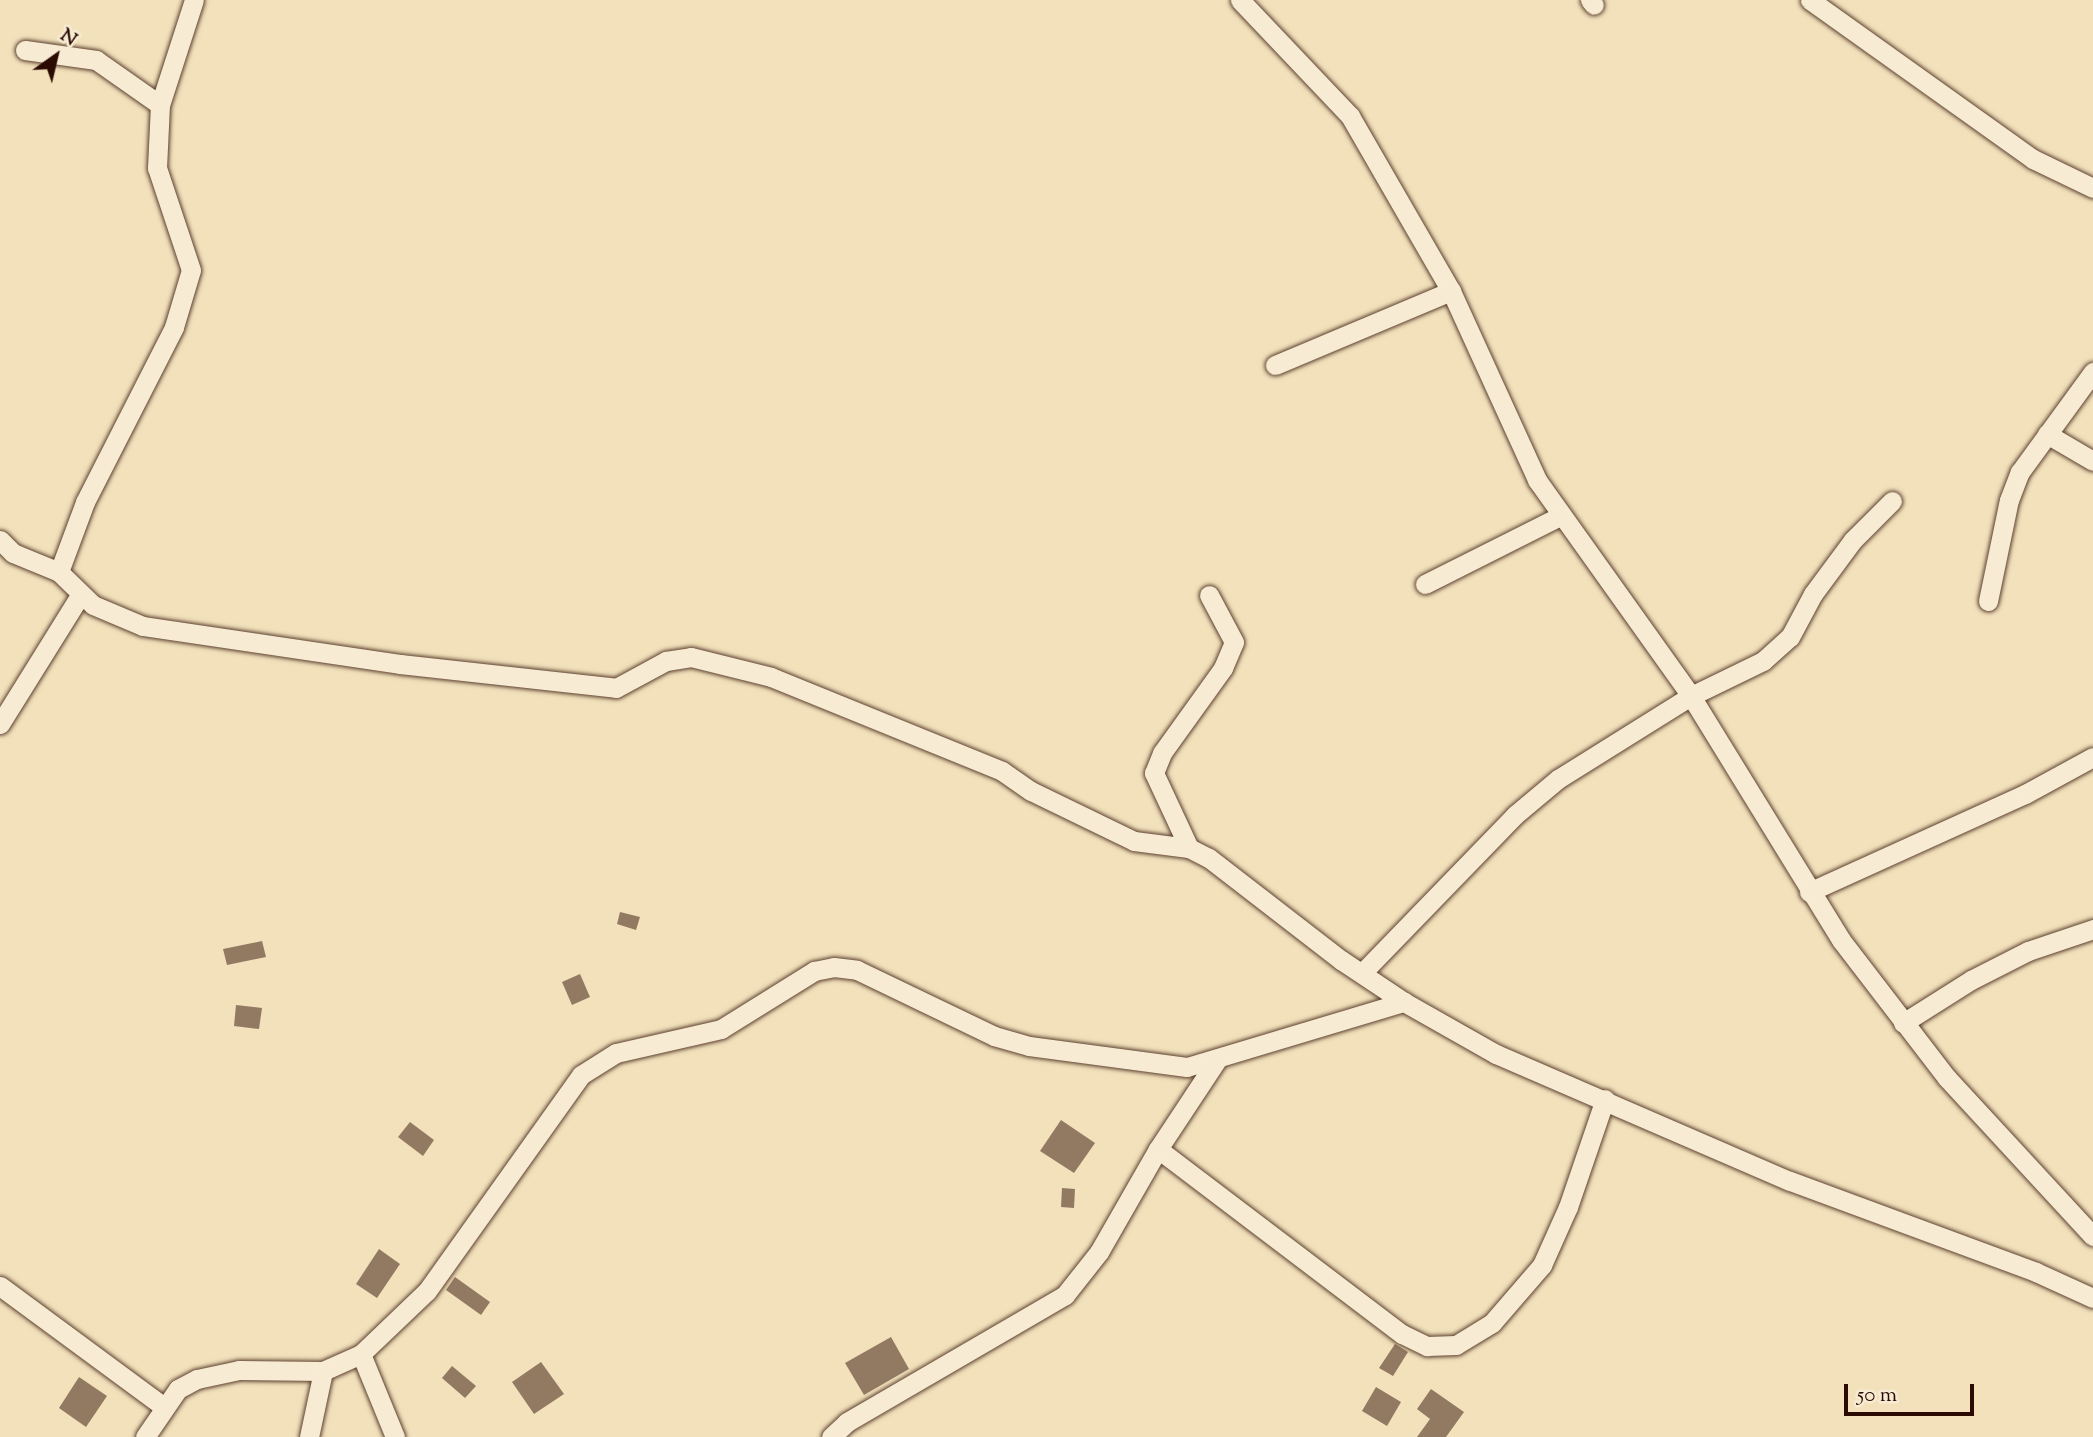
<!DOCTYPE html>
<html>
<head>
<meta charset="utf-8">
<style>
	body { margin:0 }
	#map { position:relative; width:2093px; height:1437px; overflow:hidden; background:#f2e1bb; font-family:"Sorts Mill Goudy",serif }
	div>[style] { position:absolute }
	.building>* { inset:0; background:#927a62 }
	.roads { filter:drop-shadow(0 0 2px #5d4030) drop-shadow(0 0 2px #5d4030) }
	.minor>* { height:19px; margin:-9.5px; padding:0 9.5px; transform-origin:9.5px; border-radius:9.5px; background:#f7ecd3 }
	span { translate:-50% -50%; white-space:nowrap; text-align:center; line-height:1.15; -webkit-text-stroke:7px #f7ecd3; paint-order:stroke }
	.north { position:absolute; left:21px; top:21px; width:70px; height:70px; -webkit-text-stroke:5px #f7ecd3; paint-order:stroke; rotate:34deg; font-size:19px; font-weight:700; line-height:28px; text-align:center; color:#2b0b01 }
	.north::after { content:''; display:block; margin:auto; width:24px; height:32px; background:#2b0b01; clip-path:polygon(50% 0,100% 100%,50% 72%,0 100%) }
	.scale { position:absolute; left:1844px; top:1384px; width:130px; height:32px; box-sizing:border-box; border:4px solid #2b0b01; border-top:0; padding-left:9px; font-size:21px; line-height:24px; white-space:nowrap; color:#2b0b01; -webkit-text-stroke:5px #f7ecd3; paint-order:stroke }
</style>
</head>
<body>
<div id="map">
	<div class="building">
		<div style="clip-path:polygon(620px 912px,640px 917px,636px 930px,617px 924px)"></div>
		<div style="clip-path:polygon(262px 941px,266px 957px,227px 965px,223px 949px)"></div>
		<div style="clip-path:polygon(580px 974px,590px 997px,572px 1005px,562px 982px)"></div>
		<div style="clip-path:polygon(236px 1005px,262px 1008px,259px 1029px,234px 1026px)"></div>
		<div style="clip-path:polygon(1061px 1120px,1095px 1143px,1074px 1173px,1040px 1151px)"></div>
		<div style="clip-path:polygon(410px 1122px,434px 1140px,423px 1156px,398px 1137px)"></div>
		<div style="clip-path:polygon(1062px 1188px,1075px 1189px,1074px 1208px,1061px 1207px)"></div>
		<div style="clip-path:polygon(379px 1249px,400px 1264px,377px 1298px,356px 1284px)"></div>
		<div style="clip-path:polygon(455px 1277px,490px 1302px,481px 1315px,446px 1290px)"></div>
		<div style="clip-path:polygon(891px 1337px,909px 1369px,864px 1395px,845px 1363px)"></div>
		<div style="clip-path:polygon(1395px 1344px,1408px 1352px,1393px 1376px,1379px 1368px)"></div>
		<div style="clip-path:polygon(541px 1362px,564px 1394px,534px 1414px,512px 1382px)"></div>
		<div style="clip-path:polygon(452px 1366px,476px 1386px,465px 1398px,442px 1378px)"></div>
		<div style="clip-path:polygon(79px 1377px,107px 1396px,86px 1427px,59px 1408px)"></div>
		<div style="clip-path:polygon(1376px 1387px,1401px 1402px,1387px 1426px,1362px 1411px)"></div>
		<div style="clip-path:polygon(1431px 1389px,1464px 1412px,1446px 1437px,1417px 1437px,1430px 1419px,1417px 1409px)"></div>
	</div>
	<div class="roads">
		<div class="minor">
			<div style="left:1240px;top:0;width:160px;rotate:46.5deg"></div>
			<div style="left:1350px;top:116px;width:202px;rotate:60deg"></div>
			<div style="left:1451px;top:291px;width:208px;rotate:65.5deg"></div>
			<div style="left:1537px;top:480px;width:265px;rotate:54.5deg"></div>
			<div style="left:1691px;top:696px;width:286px;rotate:58.4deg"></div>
			<div style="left:1841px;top:940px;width:174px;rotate:52.5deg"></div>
			<div style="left:1947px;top:1078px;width:215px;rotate:47.3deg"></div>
			<div style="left:1590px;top:0;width:6px;rotate:51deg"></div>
			<div style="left:1810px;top:0;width:274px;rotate:35.5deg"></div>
			<div style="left:2033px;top:159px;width:67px;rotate:25.8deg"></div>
			<div style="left:25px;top:50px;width:72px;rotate:8deg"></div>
			<div style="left:96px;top:60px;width:78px;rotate:35.1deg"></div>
			<div style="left:1275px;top:365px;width:191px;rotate:-22.8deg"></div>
			<div style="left:2047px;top:434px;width:53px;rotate:30.4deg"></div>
			<div style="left:0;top:540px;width:18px;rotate:45deg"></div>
			<div style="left:13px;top:553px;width:50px;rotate:22.4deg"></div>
			<div style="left:59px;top:572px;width:47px;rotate:44.1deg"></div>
			<div style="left:93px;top:605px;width:54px;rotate:22.8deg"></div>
			<div style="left:143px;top:626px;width:260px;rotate:8.4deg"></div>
			<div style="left:400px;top:664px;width:217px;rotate:6.3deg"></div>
			<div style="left:616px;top:688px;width:57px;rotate:-28.4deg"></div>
			<div style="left:666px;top:661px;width:25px;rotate:-9deg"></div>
			<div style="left:691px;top:657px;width:82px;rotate:14deg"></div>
			<div style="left:771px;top:677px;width:249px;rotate:22.1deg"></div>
			<div style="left:1002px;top:771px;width:35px;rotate:35deg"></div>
			<div style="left:1031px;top:791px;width:114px;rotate:25.9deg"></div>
			<div style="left:1134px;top:841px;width:55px;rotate:7.3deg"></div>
			<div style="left:1189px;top:848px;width:22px;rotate:27deg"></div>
			<div style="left:1209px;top:858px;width:167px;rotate:37.7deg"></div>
			<div style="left:1341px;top:960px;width:76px;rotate:33.7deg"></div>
			<div style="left:1404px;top:1002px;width:106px;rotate:29.5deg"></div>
			<div style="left:1496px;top:1054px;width:320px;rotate:23.4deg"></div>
			<div style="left:1790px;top:1181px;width:262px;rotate:20.3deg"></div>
			<div style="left:2036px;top:1272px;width:63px;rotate:24.5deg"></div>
			<div style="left:59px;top:572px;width:75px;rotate:-69.6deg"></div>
			<div style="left:85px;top:502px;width:196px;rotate:-63deg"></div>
			<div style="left:174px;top:327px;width:59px;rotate:-73.4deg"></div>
			<div style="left:191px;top:270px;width:108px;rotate:-108.4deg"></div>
			<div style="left:157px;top:168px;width:63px;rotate:-87.3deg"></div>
			<div style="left:160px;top:105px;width:110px;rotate:-72.1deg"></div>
			<div style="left:1425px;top:584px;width:151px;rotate:-26.7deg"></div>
			<div style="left:1988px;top:601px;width:103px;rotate:-78.3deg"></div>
			<div style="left:2009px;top:500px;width:30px;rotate:-69deg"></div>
			<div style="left:2020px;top:472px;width:124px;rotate:-53.9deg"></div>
			<div style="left:0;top:724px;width:153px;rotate:-58.1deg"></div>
			<div style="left:1189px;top:848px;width:83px;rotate:-115deg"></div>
			<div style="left:1154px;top:773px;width:22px;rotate:-68deg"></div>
			<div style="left:1162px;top:753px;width:105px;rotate:-54.3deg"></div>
			<div style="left:1223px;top:668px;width:28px;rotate:-67deg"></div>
			<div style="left:1234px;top:642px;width:53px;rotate:-118deg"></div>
			<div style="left:1809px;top:892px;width:237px;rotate:-24.4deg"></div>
			<div style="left:2025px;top:794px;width:77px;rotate:-28.6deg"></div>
			<div style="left:1362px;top:973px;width:220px;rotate:-45.9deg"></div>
			<div style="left:1515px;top:815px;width:56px;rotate:-39.9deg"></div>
			<div style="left:1558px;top:779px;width:157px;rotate:-32deg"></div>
			<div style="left:1691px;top:696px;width:80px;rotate:-25.9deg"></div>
			<div style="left:1763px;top:661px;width:36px;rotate:-42deg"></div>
			<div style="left:1790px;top:637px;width:49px;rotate:-61.9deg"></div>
			<div style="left:1813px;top:594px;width:67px;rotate:-53.5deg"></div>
			<div style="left:1853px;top:540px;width:55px;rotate:-45deg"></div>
			<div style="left:1903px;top:1023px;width:80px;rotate:-32.3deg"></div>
			<div style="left:1971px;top:980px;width:64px;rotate:-27deg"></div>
			<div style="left:2028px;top:951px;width:69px;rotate:-18.7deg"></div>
			<div style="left:1158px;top:1149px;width:306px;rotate:37.2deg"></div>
			<div style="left:1402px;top:1334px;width:28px;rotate:26deg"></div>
			<div style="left:1427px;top:1346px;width:29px;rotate:-2deg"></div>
			<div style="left:1456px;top:1345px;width:42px;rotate:-31.4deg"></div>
			<div style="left:1492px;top:1323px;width:77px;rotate:-49.2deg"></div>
			<div style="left:1542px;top:1265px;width:64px;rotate:-65.9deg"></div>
			<div style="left:1568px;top:1207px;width:114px;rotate:-71.1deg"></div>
			<div style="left:0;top:1286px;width:202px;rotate:36.4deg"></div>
			<div style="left:361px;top:1354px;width:90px;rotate:67.7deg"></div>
			<div style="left:145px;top:1437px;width:58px;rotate:-55.5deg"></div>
			<div style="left:178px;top:1389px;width:21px;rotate:-28deg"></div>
			<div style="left:197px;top:1379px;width:43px;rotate:-12.1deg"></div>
			<div style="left:239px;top:1370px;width:84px;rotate:0.7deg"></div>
			<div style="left:323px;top:1371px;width:42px;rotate:-24.1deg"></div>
			<div style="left:361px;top:1354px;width:91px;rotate:-43.7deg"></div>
			<div style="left:427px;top:1291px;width:265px;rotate:-54.5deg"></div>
			<div style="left:581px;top:1075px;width:41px;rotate:-32.2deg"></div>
			<div style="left:616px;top:1053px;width:108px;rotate:-12.9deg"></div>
			<div style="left:721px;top:1029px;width:110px;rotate:-31.9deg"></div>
			<div style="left:814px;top:971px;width:20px;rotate:-11deg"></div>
			<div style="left:834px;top:967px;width:23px;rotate:7deg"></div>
			<div style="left:857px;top:970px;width:152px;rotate:25.7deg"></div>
			<div style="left:994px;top:1036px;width:36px;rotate:16deg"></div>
			<div style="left:1029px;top:1046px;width:159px;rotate:7.6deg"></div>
			<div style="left:1187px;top:1067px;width:227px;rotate:-16.7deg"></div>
			<div style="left:309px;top:1437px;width:67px;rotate:-78deg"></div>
			<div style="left:831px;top:1437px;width:22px;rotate:-43deg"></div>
			<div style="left:847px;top:1422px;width:252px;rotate:-30.2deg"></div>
			<div style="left:1065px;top:1295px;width:55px;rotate:-51.7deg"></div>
			<div style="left:1099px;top:1252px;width:119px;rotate:-60.2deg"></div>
			<div style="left:1158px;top:1149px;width:107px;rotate:-56.5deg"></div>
		</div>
	</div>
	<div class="north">N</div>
	<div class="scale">50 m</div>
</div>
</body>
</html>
